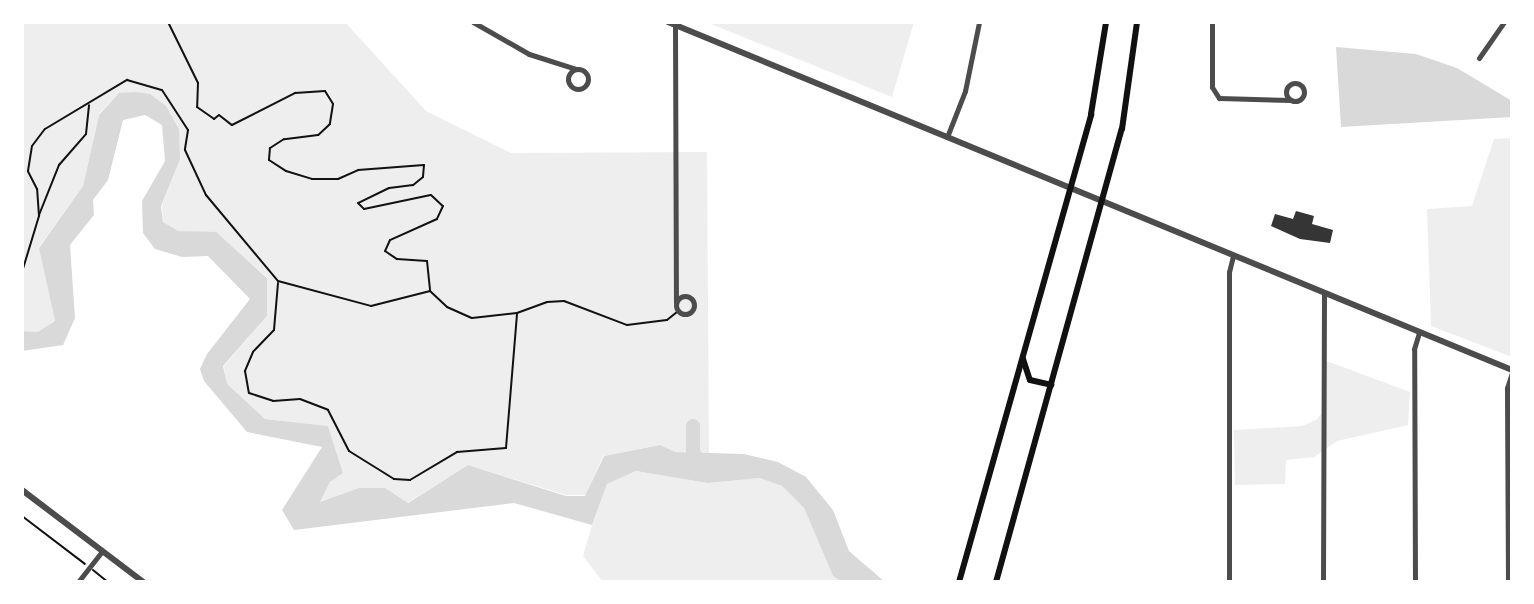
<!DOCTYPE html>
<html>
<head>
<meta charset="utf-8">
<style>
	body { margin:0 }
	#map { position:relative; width:1534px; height:604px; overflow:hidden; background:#fff; font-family:"Fira Sans",sans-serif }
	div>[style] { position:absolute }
	.green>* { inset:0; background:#eee }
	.water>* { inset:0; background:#d9d9d9 }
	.river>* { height:14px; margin:-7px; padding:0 7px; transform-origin:7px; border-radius:7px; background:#d9d9d9 }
	.building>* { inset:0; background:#353535 }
	.path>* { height:2px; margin:-1px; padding:0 1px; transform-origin:1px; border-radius:1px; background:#111 }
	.minor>* { height:5px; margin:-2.5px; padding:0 2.5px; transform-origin:2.5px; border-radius:2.5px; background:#4c4c4c }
	.minor>.ring { margin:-2.5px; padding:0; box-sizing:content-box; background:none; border:5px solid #4c4c4c; border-radius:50% }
	.tertiary>* { height:6px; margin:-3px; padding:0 3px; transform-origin:3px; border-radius:3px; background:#4c4c4c }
	.secondary>* { height:6px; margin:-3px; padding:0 3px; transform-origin:3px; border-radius:3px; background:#111 }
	span { translate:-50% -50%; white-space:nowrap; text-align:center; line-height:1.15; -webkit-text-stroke:6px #fff; paint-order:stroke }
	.frame { position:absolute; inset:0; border:24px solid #fff; pointer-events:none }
</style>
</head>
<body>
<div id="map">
	<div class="green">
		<div style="clip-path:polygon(22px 22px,345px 22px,426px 111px,511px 153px,707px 152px,709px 453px,675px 452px,659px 445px,603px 456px,586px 495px,566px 495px,468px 465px,407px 503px,385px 488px,359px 488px,320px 502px,330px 482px,343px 473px,328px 426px,265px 419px,226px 384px,224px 366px,267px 316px,267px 277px,216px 233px,177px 231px,163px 222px,162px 205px,179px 159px,179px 129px,166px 106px,134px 92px,118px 94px,99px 114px,83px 186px,39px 247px,55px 321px,38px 332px,22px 331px)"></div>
		<div style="clip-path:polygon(706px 22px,914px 22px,892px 97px)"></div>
		<div style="clip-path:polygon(1512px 138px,1512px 357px,1431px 326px,1427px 209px,1472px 206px,1494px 139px)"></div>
		<div style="clip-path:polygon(1324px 360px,1410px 392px,1408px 425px,1337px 441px,1314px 457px,1286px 460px,1285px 484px,1235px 485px,1234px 430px,1302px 426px,1316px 420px,1326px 409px)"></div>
		<div style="clip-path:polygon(636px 471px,708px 483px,760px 478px,782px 486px,804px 508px,833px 576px,842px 582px,603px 582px,583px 556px,592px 525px,607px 484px)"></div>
	</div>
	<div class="water">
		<div style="clip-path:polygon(1336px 47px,1416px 54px,1457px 68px,1512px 101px,1512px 117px,1341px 127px)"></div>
		<div style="clip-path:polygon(134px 92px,150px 94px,166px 106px,179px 129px,180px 159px,161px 206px,163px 222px,178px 231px,216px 232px,267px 278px,267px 316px,223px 366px,227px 384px,265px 419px,328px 426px,343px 473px,330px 482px,320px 502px,359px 488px,385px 488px,408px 503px,468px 465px,566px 496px,585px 496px,604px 456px,660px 445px,675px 452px,744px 454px,778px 462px,806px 477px,833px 510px,849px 551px,885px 582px,842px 582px,833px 576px,804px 508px,782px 486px,760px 478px,708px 483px,636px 471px,607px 484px,592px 525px,514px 503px,294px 530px,282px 510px,322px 447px,247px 432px,204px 381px,200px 369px,207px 354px,250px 299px,208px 256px,182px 257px,155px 249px,143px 233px,142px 201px,165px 161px,162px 125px,145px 115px,123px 120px,108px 180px,93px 200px,94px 215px,70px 245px,75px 318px,63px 345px,22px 351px,22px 331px,38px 332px,55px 321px,39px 248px,83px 186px,99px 115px,119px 93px)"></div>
	</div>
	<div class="river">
		<div style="left:693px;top:426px;width:26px;rotate:90deg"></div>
		<div style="left:693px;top:452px;width:17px;rotate:57deg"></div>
	</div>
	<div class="building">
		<div style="clip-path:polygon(1296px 211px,1314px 216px,1312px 224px,1333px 230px,1330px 243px,1300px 239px,1271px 226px,1275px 214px,1293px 219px)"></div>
	</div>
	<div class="path">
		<div style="left:168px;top:22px;width:68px;rotate:63.8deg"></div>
		<div style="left:198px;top:83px;width:24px;rotate:92deg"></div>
		<div style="left:197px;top:107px;width:21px;rotate:35deg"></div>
		<div style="left:214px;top:119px;width:6px;rotate:-39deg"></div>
		<div style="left:219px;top:115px;width:16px;rotate:38deg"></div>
		<div style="left:232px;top:125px;width:71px;rotate:-26.9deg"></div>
		<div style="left:295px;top:93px;width:30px;rotate:-4deg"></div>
		<div style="left:325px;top:91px;width:15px;rotate:58deg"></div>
		<div style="left:333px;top:104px;width:20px;rotate:99deg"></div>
		<div style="left:330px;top:124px;width:16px;rotate:137deg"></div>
		<div style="left:318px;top:135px;width:34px;rotate:173deg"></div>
		<div style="left:284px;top:139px;width:17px;rotate:147deg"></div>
		<div style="left:270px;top:148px;width:12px;rotate:95deg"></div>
		<div style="left:269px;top:160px;width:20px;rotate:33deg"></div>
		<div style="left:286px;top:171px;width:27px;rotate:17deg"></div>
		<div style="left:312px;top:179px;width:26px"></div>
		<div style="left:338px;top:179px;width:22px;rotate:-24deg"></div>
		<div style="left:358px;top:170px;width:66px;rotate:-4.3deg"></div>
		<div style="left:424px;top:165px;width:12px;rotate:95deg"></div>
		<div style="left:423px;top:177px;width:13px;rotate:141deg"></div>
		<div style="left:413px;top:185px;width:24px;rotate:173deg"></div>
		<div style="left:389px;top:188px;width:34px;rotate:154deg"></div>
		<div style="left:358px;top:203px;width:8px;rotate:45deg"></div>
		<div style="left:364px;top:209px;width:68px;rotate:-11.8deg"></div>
		<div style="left:431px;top:195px;width:16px;rotate:43deg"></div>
		<div style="left:443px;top:206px;width:14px;rotate:115deg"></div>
		<div style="left:437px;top:219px;width:51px;rotate:155.9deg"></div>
		<div style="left:390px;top:240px;width:12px;rotate:114deg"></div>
		<div style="left:385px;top:251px;width:14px;rotate:34deg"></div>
		<div style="left:397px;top:259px;width:30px;rotate:4deg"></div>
		<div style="left:427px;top:261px;width:29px;rotate:84deg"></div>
		<div style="left:39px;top:215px;width:54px;rotate:-68.2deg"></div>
		<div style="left:59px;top:165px;width:41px;rotate:-48.9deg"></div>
		<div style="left:86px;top:134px;width:29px;rotate:-84deg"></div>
		<div style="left:22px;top:272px;width:59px;rotate:-73.1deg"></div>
		<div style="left:39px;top:216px;width:27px;rotate:-94deg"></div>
		<div style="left:37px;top:189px;width:20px;rotate:-117deg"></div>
		<div style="left:28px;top:171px;width:25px;rotate:-81deg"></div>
		<div style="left:32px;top:146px;width:21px;rotate:-53deg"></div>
		<div style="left:45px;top:129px;width:96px;rotate:-30.9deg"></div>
		<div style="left:127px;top:80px;width:36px;rotate:16deg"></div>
		<div style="left:162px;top:90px;width:48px;rotate:57deg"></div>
		<div style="left:188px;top:130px;width:20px;rotate:99deg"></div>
		<div style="left:185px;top:150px;width:50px;rotate:65deg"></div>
		<div style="left:206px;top:195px;width:112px;rotate:50.1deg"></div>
		<div style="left:278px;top:281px;width:96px;rotate:15deg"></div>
		<div style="left:371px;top:306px;width:61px;rotate:-14.3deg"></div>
		<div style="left:430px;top:291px;width:23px;rotate:43deg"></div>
		<div style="left:447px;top:307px;width:27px;rotate:24deg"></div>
		<div style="left:472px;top:318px;width:45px;rotate:-6.3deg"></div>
		<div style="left:517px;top:313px;width:32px;rotate:-20deg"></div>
		<div style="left:547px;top:302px;width:17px;rotate:-3deg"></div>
		<div style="left:564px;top:301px;width:67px;rotate:20.9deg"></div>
		<div style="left:627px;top:325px;width:40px;rotate:-7.1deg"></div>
		<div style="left:667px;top:320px;width:14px;rotate:-39deg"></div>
		<div style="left:278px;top:283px;width:47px;rotate:94.9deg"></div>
		<div style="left:274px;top:330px;width:30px;rotate:134deg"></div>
		<div style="left:253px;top:352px;width:21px;rotate:113deg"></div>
		<div style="left:245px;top:371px;width:22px;rotate:80deg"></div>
		<div style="left:249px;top:393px;width:25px;rotate:18deg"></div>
		<div style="left:273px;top:401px;width:27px;rotate:-4deg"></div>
		<div style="left:300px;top:399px;width:30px;rotate:21deg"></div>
		<div style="left:328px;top:410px;width:46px;rotate:62.9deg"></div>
		<div style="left:349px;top:451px;width:53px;rotate:31.9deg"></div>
		<div style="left:394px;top:479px;width:16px;rotate:4deg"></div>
		<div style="left:410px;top:480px;width:55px;rotate:-30.8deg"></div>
		<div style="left:457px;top:452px;width:49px;rotate:-4.7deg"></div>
		<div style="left:506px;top:448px;width:134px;rotate:-85.3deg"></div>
		<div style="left:22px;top:516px;width:79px;rotate:37.3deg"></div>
		<div style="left:93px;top:570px;width:19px;rotate:39deg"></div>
	</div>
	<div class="minor">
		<div style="left:473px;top:22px;width:64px;rotate:29.7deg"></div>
		<div style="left:529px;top:54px;width:49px;rotate:17.7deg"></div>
		<div style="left:1212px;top:22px;width:65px;rotate:90deg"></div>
		<div style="left:1212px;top:87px;width:13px;rotate:58deg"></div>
		<div style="left:1219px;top:98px;width:72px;rotate:1.6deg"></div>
		<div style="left:675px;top:25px;width:277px;rotate:89.8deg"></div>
		<div style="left:1479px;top:58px;width:44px;rotate:-55.2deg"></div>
		<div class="ring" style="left:568px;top:69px;width:15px;height:15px"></div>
		<div class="ring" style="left:1286px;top:83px;width:13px;height:13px"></div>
		<div style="left:947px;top:137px;width:49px;rotate:-68.6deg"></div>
		<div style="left:965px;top:91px;width:70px;rotate:-78.5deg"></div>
		<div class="ring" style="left:676px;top:296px;width:13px;height:13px"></div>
		<div style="left:78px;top:582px;width:39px;rotate:-52deg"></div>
		<div style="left:1229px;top:582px;width:310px;rotate:-90deg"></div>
		<div style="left:1229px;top:272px;width:16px;rotate:-76deg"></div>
		<div style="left:1323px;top:582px;width:287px;rotate:-89.8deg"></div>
		<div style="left:1415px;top:582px;width:233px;rotate:-90.2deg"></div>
		<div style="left:1414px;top:349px;width:17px;rotate:-73deg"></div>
		<div style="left:1508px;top:582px;width:194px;rotate:-90.3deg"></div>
		<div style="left:1507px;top:388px;width:16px;rotate:-72deg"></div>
	</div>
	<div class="tertiary">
		<div style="left:668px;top:22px;width:913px;rotate:22.41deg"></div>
		<div style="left:22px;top:490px;width:152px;rotate:37.2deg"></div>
	</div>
	<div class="secondary">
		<div style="left:1023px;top:359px;width:22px;rotate:72deg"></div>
		<div style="left:1030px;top:380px;width:22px;rotate:13deg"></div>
		<div style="left:959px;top:582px;width:486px;rotate:-74.2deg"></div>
		<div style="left:1091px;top:114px;width:93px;rotate:-80.7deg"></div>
		<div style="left:996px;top:582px;width:470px;rotate:-74.5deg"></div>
		<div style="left:1122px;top:129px;width:108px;rotate:-82deg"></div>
	</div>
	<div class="frame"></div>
</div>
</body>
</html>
